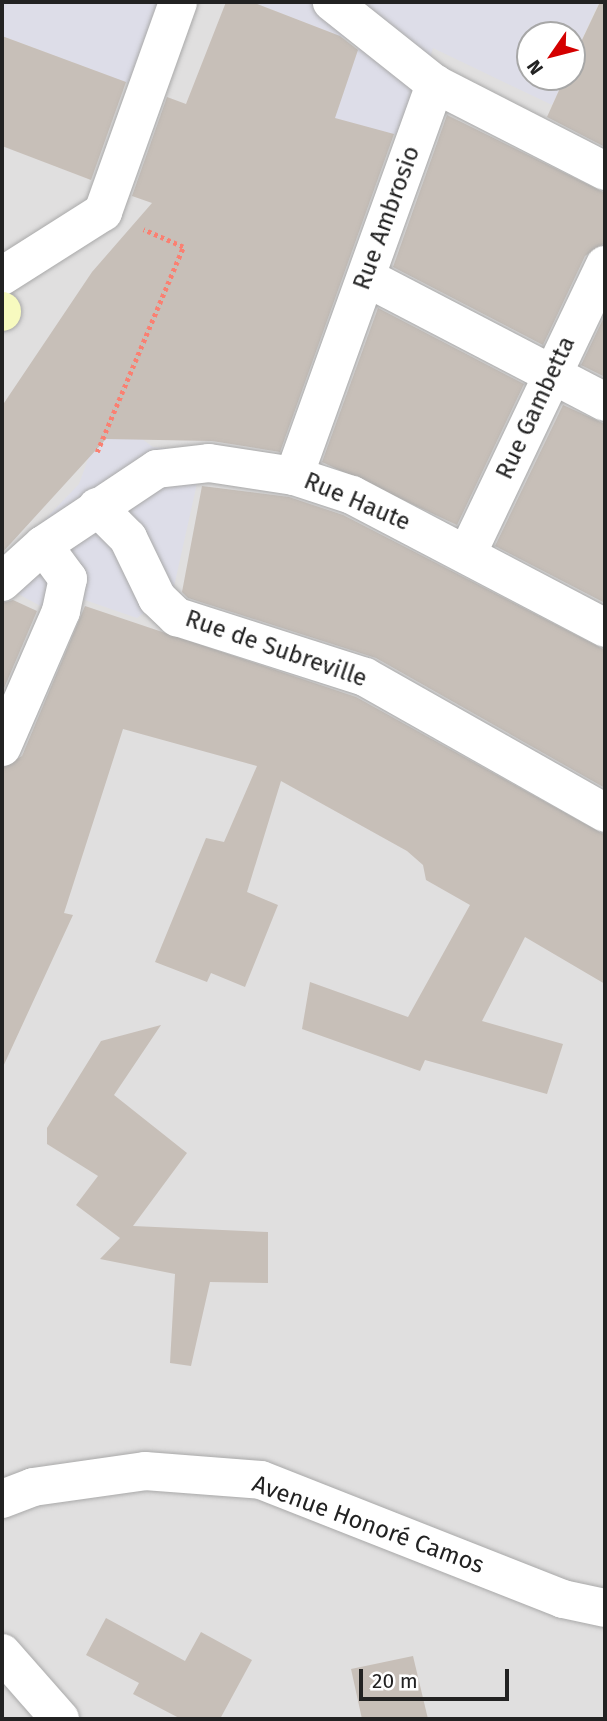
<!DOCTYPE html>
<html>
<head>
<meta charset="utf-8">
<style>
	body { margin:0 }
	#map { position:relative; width:607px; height:1721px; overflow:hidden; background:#f2efe9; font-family:"Fira Sans",sans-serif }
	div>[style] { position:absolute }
	.residential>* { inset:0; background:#e0dfdf }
	.plaza>* { inset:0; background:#dddde8 }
	.building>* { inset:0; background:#c7bfb8 }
	.path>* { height:4.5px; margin-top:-2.25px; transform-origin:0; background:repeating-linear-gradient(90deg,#fa8072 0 3.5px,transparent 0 7px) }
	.roads { filter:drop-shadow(0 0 2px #a9a9a9) drop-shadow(0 0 2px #a9a9a9) }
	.minor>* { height:38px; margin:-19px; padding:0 19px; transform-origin:19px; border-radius:19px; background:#fff }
	.tertiary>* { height:38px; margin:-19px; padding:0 19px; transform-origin:19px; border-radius:19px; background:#fff }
	.secondary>* { height:38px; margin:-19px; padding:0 19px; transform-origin:19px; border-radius:19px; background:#f7fabf }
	span { translate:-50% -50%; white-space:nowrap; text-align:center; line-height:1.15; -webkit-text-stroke:5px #fff; paint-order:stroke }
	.street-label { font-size:24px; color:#222 }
	.frame { position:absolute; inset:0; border:4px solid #222; pointer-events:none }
	.north { position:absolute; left:516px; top:21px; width:70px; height:70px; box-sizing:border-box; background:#fff; border:2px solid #a7a7a7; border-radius:50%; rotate:235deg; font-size:19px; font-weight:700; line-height:28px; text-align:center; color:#222 }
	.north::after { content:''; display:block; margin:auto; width:24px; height:32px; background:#d40000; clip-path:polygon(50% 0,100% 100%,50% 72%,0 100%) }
	.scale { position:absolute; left:359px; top:1669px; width:150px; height:32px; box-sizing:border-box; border:4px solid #222; border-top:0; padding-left:9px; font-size:21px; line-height:24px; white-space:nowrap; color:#222; -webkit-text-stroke:5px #fff; paint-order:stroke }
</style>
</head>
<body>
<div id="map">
	<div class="residential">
		<div style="clip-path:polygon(evenodd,2px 2px,605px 2px,605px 1719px,2px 1719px,2px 2px,530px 35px,572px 35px,572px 77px,530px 77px,530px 35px)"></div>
	</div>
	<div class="plaza">
		<div style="clip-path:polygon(2px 2px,178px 2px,144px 89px,2px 36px)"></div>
		<div style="clip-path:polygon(252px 2px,599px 2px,572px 61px,572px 35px,530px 35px,530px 77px,565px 77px,552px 105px,433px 48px,404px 137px,331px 118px,360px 44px)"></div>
		<div style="clip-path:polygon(105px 412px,153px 447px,204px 452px,173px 591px,137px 618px,79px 598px,66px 620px,2px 585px,2px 564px,79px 484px)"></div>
	</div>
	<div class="building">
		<div style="clip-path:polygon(226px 2px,252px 2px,340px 36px,358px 50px,335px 118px,394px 134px,280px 452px,212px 441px,106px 439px,2px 553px,2px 406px,92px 272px,152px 203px,132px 196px,167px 97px,186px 104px)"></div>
		<div style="clip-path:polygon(600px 2px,605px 2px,605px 147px,547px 117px,565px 77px,572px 77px,572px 61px)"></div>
		<div style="clip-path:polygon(2px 36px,126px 82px,91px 180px,2px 146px)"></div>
		<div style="clip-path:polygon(447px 115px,605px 193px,605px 243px,585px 256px,543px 345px,393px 267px)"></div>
		<div style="clip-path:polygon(378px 308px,524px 384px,457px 525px,322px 462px)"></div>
		<div style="clip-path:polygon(605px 315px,605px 377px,581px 365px)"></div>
		<div style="clip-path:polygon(563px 405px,605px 424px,605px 603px,495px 546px)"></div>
		<div style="clip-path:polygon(202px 486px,289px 497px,343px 515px,605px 650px,605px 788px,376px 658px,188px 598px,182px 592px)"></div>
		<div style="clip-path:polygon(13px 600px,37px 611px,2px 693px,2px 603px)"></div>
		<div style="clip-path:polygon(85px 606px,356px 697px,605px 835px,605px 984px,525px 937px,482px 1021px,563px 1044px,547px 1094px,425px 1060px,420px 1071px,302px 1029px,310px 982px,408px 1017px,470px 905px,426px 880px,423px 865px,407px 851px,281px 781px,247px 892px,278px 905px,245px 987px,211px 973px,207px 982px,155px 962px,206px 838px,224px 842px,257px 766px,123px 729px,64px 913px,73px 915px,2px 1069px,2px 768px,22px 756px)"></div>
		<div style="clip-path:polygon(161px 1025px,114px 1095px,187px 1153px,133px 1226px,268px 1232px,268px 1283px,210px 1282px,191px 1366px,170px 1363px,175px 1274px,100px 1259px,120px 1238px,76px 1205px,98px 1176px,47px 1144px,47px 1128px,101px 1041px)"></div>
		<div style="clip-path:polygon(106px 1618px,185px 1661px,201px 1632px,252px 1660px,220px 1719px,181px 1719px,133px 1694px,139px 1683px,86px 1655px)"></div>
		<div style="clip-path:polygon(413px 1656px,428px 1719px,362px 1719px,351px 1669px)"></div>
	</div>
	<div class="path">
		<div style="left:97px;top:452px;width:222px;rotate:-67.2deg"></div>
		<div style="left:183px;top:247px;width:43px;rotate:-156.4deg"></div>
	</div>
	<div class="roads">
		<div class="minor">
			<div style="left:435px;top:84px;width:191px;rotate:27.1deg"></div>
			<div style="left:2px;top:276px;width:120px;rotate:-32.4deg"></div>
			<div style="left:103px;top:212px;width:223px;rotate:-70.3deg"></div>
			<div style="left:367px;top:278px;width:268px;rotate:27.5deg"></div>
			<div style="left:294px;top:476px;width:417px;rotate:-70.2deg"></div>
			<div style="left:435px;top:84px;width:132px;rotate:-141.5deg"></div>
			<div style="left:97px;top:507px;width:44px;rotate:45deg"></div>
			<div style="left:128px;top:538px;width:67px;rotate:64.2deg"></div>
			<div style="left:157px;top:598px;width:28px;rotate:44deg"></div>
			<div style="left:177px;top:617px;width:197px;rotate:17.7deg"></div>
			<div style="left:365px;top:677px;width:276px;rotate:29.5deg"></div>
			<div style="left:468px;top:552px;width:318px;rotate:-64.5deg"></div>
			<div style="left:2px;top:582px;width:55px;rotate:-42.1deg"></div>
			<div style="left:43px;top:545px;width:137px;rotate:-33.7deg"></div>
			<div style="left:157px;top:469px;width:52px;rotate:-6.6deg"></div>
			<div style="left:209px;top:463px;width:86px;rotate:8.7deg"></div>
			<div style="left:294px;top:476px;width:61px;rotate:18.1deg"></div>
			<div style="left:352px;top:495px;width:286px;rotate:27.7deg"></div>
			<div style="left:2px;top:747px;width:148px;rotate:-66.5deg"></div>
			<div style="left:61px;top:611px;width:33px;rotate:-78deg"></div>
			<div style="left:68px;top:579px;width:42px;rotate:-126.3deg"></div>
			<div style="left:2px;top:1653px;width:88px;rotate:48.7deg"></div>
		</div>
		<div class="tertiary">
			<div style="left:2px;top:1499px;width:33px;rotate:-21deg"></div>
			<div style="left:33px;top:1487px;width:113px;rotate:-8.1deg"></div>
			<div style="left:145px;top:1471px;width:116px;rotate:4.4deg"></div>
			<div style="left:261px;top:1480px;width:325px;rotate:21.5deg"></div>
			<div style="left:563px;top:1599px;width:43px;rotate:12.1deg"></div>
		</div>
		<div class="secondary">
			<div style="left:2px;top:311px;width:1px;rotate:90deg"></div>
		</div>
	</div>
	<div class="street-label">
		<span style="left:387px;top:218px;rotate:-70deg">Rue Ambrosio</span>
		<span style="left:536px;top:408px;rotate:-65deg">Rue Gambetta</span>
		<span style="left:357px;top:502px;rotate:23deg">Rue Haute</span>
		<span style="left:276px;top:649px;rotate:19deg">Rue de Subreville</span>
		<span style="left:368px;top:1525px;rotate:20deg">Avenue Honoré Camos</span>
	</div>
	<div class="frame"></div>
	<div class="north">N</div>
	<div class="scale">20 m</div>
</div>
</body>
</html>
